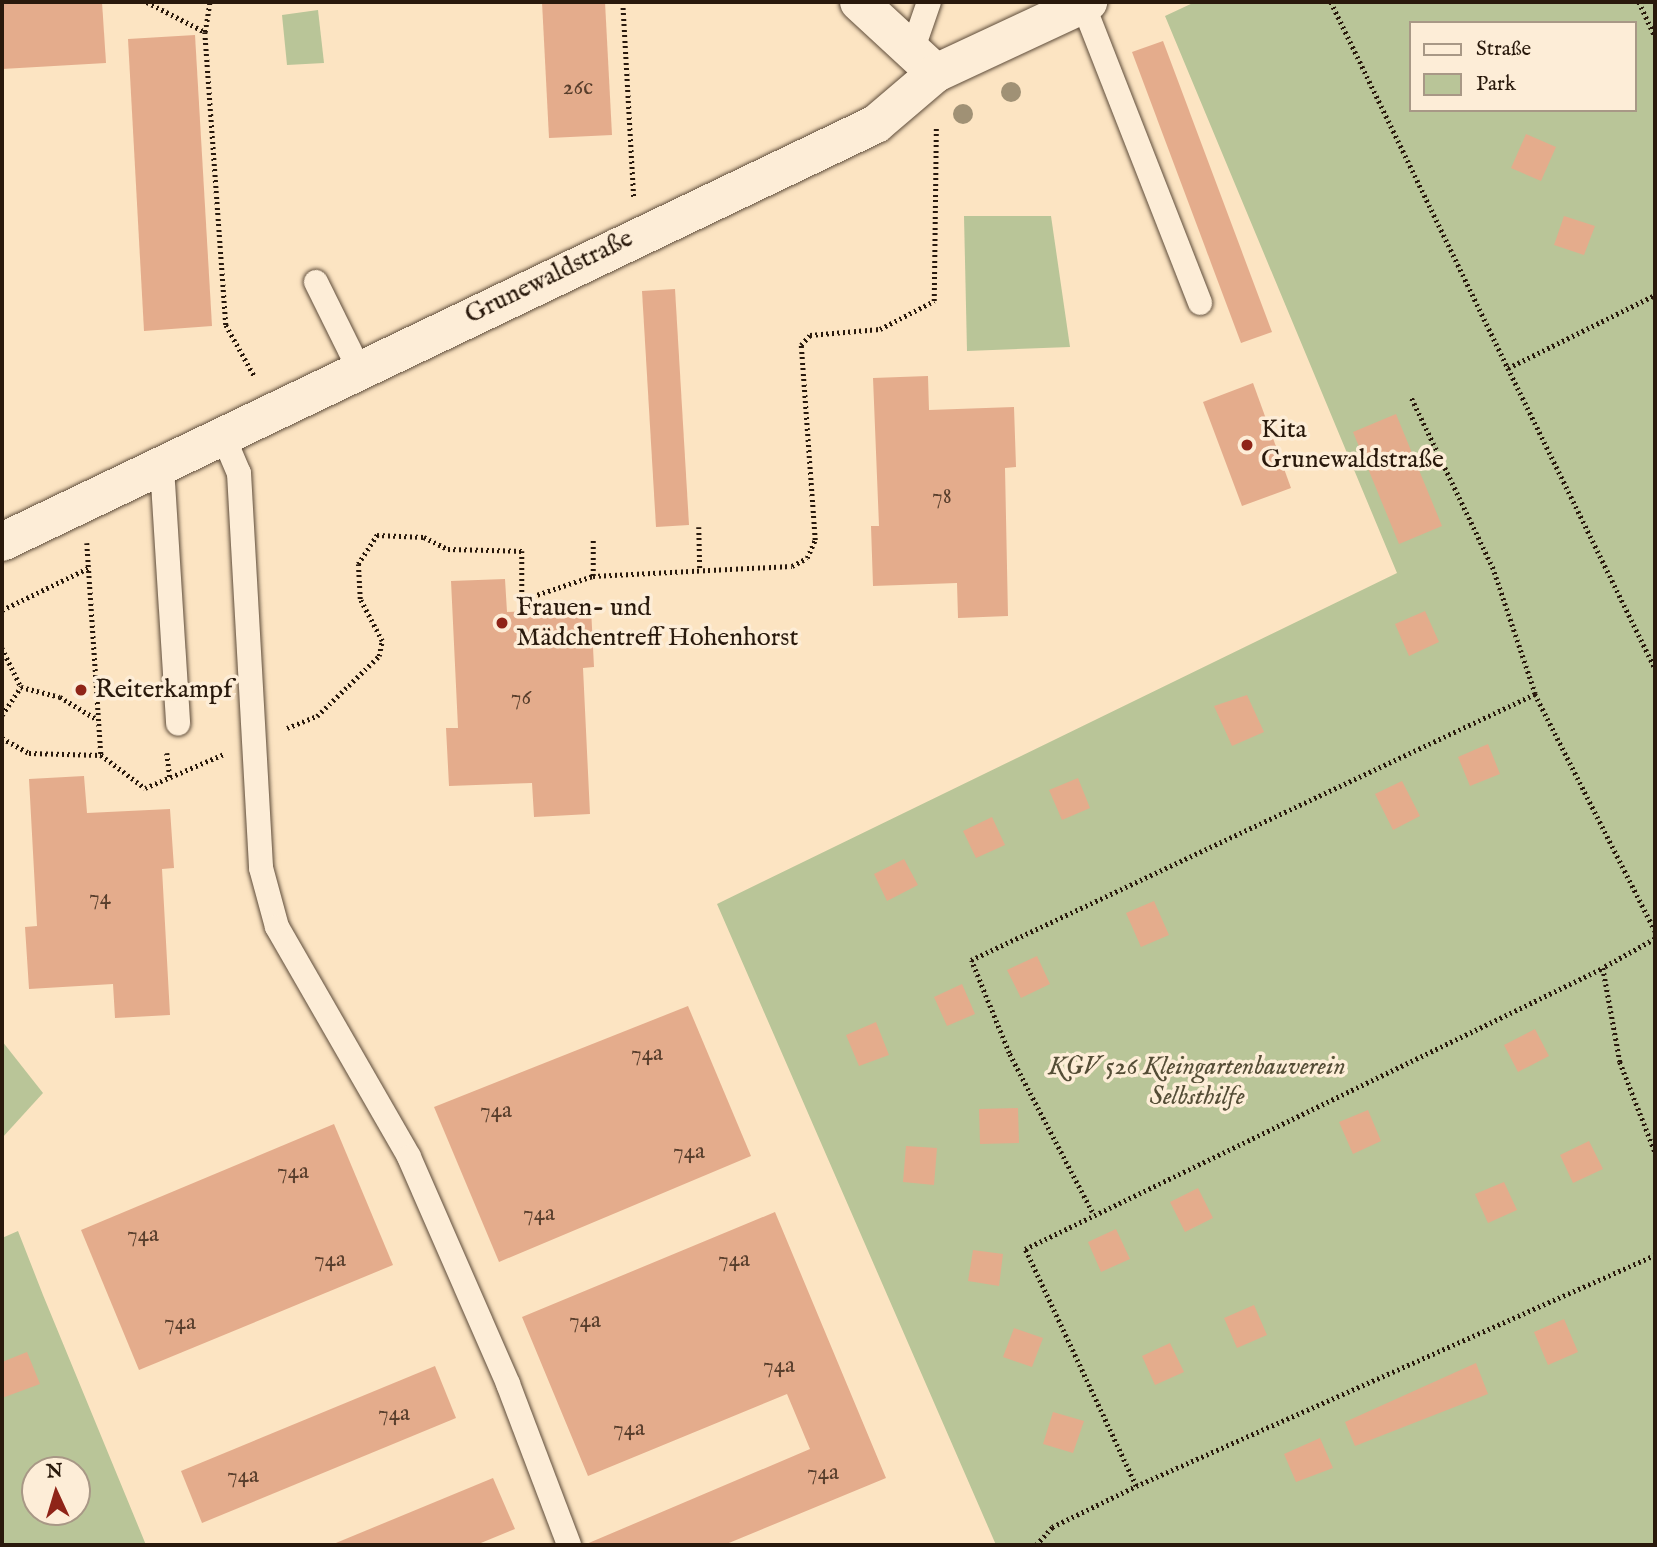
<!DOCTYPE html>
<html>
<head>
<meta charset="utf-8">
<style>
	body { margin:0 }
	#map { position:relative; width:1657px; height:1547px; overflow:hidden; background:#fce4c2; font-family:"IM FELL English",serif }
	div>[style] { position:absolute }
	.green>* { inset:0; background:#b9c598 }
	.building>* { inset:0; background:#e4ac8c }
	.path>* { height:4.5px; margin-top:-2.25px; transform-origin:0; background:repeating-linear-gradient(90deg,#29190c 0 2px,transparent 0 5.5px) }
	.roads { filter:drop-shadow(0 0 2px #5e4c3a) drop-shadow(0 0 2px #5e4c3a) }
	.service>* { height:24px; margin:-12px; padding:0 12px; transform-origin:12px; border-radius:12px; background:#fdedd7 }
	.minor>* { height:38px; margin:-19px; padding:0 19px; transform-origin:19px; border-radius:19px; background:#fdedd7 }
	.trees>* { width:20px; height:20px; margin:-10px; border-radius:50%; background:#a09175 }
	.dots>* { width:19px; height:19px; translate:-50% -50%; box-sizing:border-box; border:4px solid #fdedd7; border-radius:50% }
	span { translate:-50% -50%; white-space:nowrap; text-align:center; line-height:1.15; -webkit-text-stroke:7px #fdedd7; paint-order:stroke }
	.number-label { font-size:23px; color:#583e2c }
	.number-label span { -webkit-text-stroke-width:0 }
	.street-label { font-size:26px; color:#29190c }
	.poi-label { font-size:26px; color:#29190c }
	.left { translate:0 -50%; text-align:left }
	.park-label { font-size:26px; color:#544d36; font-style:italic }
	.frame { position:absolute; inset:0; border:4px solid #29190c; pointer-events:none }
	.legend { position:absolute; left:1409px; top:21px; width:228px; height:91px; box-sizing:border-box; background:#fdedd7; border:2px solid #a89886; margin:0; padding:9px 12px; list-style:none; font-size:21px; color:#29190c }
	.legend li { display:flex; align-items:center; gap:14px; height:35px }
	.legend b { width:35px; border:2px solid #a89886 }
	.north { position:absolute; left:21px; top:1456px; width:70px; height:70px; box-sizing:border-box; background:#fdedd7; border:2px solid #a89886; border-radius:50%; rotate:356deg; font-size:19px; font-weight:700; line-height:28px; text-align:center; color:#29190c }
	.north::after { content:''; display:block; margin:auto; width:24px; height:32px; background:#8f2418; clip-path:polygon(50% 0,100% 100%,50% 72%,0 100%) }
</style>
</head>
<body>
<div id="map">
	<div class="green">
		<div style="clip-path:polygon(evenodd,1195px 2px,1655px 2px,1655px 1545px,996px 1545px,717px 904px,1397px 573px,1165px 16px,1195px 2px,1410px 23px,1634px 23px,1634px 110px,1410px 110px,1410px 23px)"></div>
		<div style="clip-path:polygon(318px 10px,324px 63px,287px 65px,282px 15px)"></div>
		<div style="clip-path:polygon(964px 216px,1051px 216px,1070px 347px,967px 351px)"></div>
		<div style="clip-path:polygon(2px 1041px,43px 1093px,2px 1138px)"></div>
		<div style="clip-path:polygon(evenodd,18px 1231px,43px 1295px,146px 1545px,2px 1545px,2px 1238px,18px 1231px,35px 1470px,77px 1470px,77px 1512px,35px 1512px,35px 1470px)"></div>
	</div>
	<div class="building">
		<div style="clip-path:polygon(21px 2px,102px 2px,106px 63px,2px 69px,2px 3px)"></div>
		<div style="clip-path:polygon(542px 2px,605px 2px,612px 135px,549px 138px)"></div>
		<div style="clip-path:polygon(195px 35px,212px 326px,144px 331px,128px 39px)"></div>
		<div style="clip-path:polygon(1163px 41px,1272px 332px,1241px 343px,1132px 52px)"></div>
		<div style="clip-path:polygon(1526px 134px,1556px 147px,1541px 181px,1511px 168px)"></div>
		<div style="clip-path:polygon(1564px 216px,1595px 226px,1584px 255px,1554px 245px)"></div>
		<div style="clip-path:polygon(675px 289px,689px 525px,656px 527px,642px 291px)"></div>
		<div style="clip-path:polygon(928px 376px,929px 410px,1014px 407px,1016px 467px,1005px 468px,1008px 616px,958px 618px,957px 583px,873px 586px,871px 526px,879px 526px,873px 378px)"></div>
		<div style="clip-path:polygon(1253px 383px,1291px 488px,1242px 506px,1203px 402px)"></div>
		<div style="clip-path:polygon(1396px 414px,1442px 526px,1399px 544px,1353px 432px)"></div>
		<div style="clip-path:polygon(505px 579px,507px 612px,591px 608px,594px 667px,583px 668px,590px 814px,534px 817px,532px 783px,449px 786px,446px 728px,458px 728px,451px 581px)"></div>
		<div style="clip-path:polygon(1425px 611px,1439px 642px,1409px 656px,1395px 624px)"></div>
		<div style="clip-path:polygon(1247px 695px,1264px 732px,1232px 746px,1214px 706px)"></div>
		<div style="clip-path:polygon(1488px 744px,1500px 774px,1470px 786px,1458px 757px)"></div>
		<div style="clip-path:polygon(84px 776px,87px 813px,170px 809px,174px 868px,162px 869px,170px 1015px,115px 1018px,113px 984px,29px 989px,25px 927px,37px 926px,29px 779px)"></div>
		<div style="clip-path:polygon(1078px 778px,1090px 808px,1062px 820px,1049px 790px)"></div>
		<div style="clip-path:polygon(1402px 781px,1420px 816px,1393px 830px,1375px 794px)"></div>
		<div style="clip-path:polygon(992px 817px,1005px 845px,976px 858px,963px 831px)"></div>
		<div style="clip-path:polygon(904px 859px,918px 885px,887px 901px,874px 874px)"></div>
		<div style="clip-path:polygon(1154px 901px,1169px 935px,1141px 947px,1126px 913px)"></div>
		<div style="clip-path:polygon(1037px 956px,1050px 984px,1021px 998px,1007px 970px)"></div>
		<div style="clip-path:polygon(962px 984px,975px 1014px,947px 1026px,934px 997px)"></div>
		<div style="clip-path:polygon(688px 1006px,751px 1156px,499px 1262px,434px 1107px)"></div>
		<div style="clip-path:polygon(876px 1022px,889px 1055px,859px 1066px,846px 1035px)"></div>
		<div style="clip-path:polygon(1535px 1029px,1549px 1056px,1518px 1072px,1504px 1045px)"></div>
		<div style="clip-path:polygon(1018px 1108px,1019px 1143px,980px 1144px,979px 1109px)"></div>
		<div style="clip-path:polygon(1368px 1110px,1381px 1141px,1353px 1154px,1339px 1122px)"></div>
		<div style="clip-path:polygon(334px 1124px,393px 1265px,139px 1370px,81px 1230px)"></div>
		<div style="clip-path:polygon(1589px 1141px,1603px 1169px,1573px 1183px,1560px 1155px)"></div>
		<div style="clip-path:polygon(906px 1146px,937px 1148px,934px 1185px,903px 1182px)"></div>
		<div style="clip-path:polygon(1504px 1182px,1517px 1210px,1488px 1223px,1475px 1194px)"></div>
		<div style="clip-path:polygon(1198px 1188px,1213px 1218px,1185px 1232px,1170px 1202px)"></div>
		<div style="clip-path:polygon(775px 1212px,886px 1478px,724px 1545px,584px 1545px,810px 1449px,787px 1394px,588px 1476px,522px 1317px)"></div>
		<div style="clip-path:polygon(1116px 1229px,1130px 1259px,1101px 1272px,1088px 1242px)"></div>
		<div style="clip-path:polygon(973px 1250px,1003px 1254px,999px 1286px,968px 1281px)"></div>
		<div style="clip-path:polygon(1254px 1305px,1267px 1335px,1237px 1348px,1224px 1318px)"></div>
		<div style="clip-path:polygon(1564px 1319px,1578px 1352px,1548px 1365px,1534px 1332px)"></div>
		<div style="clip-path:polygon(1014px 1328px,1043px 1338px,1032px 1367px,1003px 1357px)"></div>
		<div style="clip-path:polygon(1170px 1343px,1184px 1372px,1155px 1385px,1142px 1356px)"></div>
		<div style="clip-path:polygon(27px 1352px,40px 1384px,2px 1398px,2px 1362px)"></div>
		<div style="clip-path:polygon(1476px 1363px,1488px 1394px,1355px 1446px,1345px 1422px)"></div>
		<div style="clip-path:polygon(435px 1366px,456px 1418px,202px 1523px,181px 1471px)"></div>
		<div style="clip-path:polygon(1053px 1412px,1084px 1421px,1073px 1453px,1043px 1444px)"></div>
		<div style="clip-path:polygon(1320px 1438px,1333px 1468px,1296px 1482px,1284px 1454px)"></div>
		<div style="clip-path:polygon(493px 1478px,515px 1529px,476px 1545px,331px 1545px)"></div>
	</div>
	<div class="path">
		<div style="left:147px;top:2px;width:65px;rotate:27.3deg"></div>
		<div style="left:205px;top:32px;width:294px;rotate:85.9deg"></div>
		<div style="left:226px;top:325px;width:60px;rotate:60.9deg"></div>
		<div style="left:623px;top:2px;width:195px;rotate:86.8deg"></div>
		<div style="left:1331px;top:2px;width:407px;rotate:64.2deg"></div>
		<div style="left:1508px;top:368px;width:164px;rotate:-26.4deg"></div>
		<div style="left:1639px;top:2px;width:38px;rotate:65deg"></div>
		<div style="left:205px;top:32px;width:30px;rotate:-81deg"></div>
		<div style="left:1508px;top:368px;width:334px;rotate:63.9deg"></div>
		<div style="left:699px;top:527px;width:43px;rotate:88.7deg"></div>
		<div style="left:87px;top:543px;width:212px;rotate:86.2deg"></div>
		<div style="left:593px;top:576px;width:38px;rotate:-90deg"></div>
		<div style="left:2px;top:610px;width:96px;rotate:-26deg"></div>
		<div style="left:2px;top:648px;width:43px;rotate:64deg"></div>
		<div style="left:21px;top:687px;width:40px;rotate:14.4deg"></div>
		<div style="left:60px;top:697px;width:44px;rotate:31.2deg"></div>
		<div style="left:1535px;top:694px;width:266px;rotate:63.1deg"></div>
		<div style="left:2px;top:715px;width:34px;rotate:-56deg"></div>
		<div style="left:287px;top:728px;width:32px;rotate:-22deg"></div>
		<div style="left:317px;top:716px;width:86px;rotate:-44.1deg"></div>
		<div style="left:379px;top:656px;width:15px;rotate:-79deg"></div>
		<div style="left:382px;top:641px;width:47px;rotate:-117.6deg"></div>
		<div style="left:360px;top:599px;width:35px;rotate:-93deg"></div>
		<div style="left:358px;top:564px;width:35px;rotate:-57deg"></div>
		<div style="left:377px;top:535px;width:47px;rotate:2.4deg"></div>
		<div style="left:424px;top:537px;width:27px;rotate:27deg"></div>
		<div style="left:448px;top:549px;width:74px;rotate:1.5deg"></div>
		<div style="left:522px;top:551px;width:49px;rotate:90deg"></div>
		<div style="left:522px;top:600px;width:75px;rotate:-18.7deg"></div>
		<div style="left:593px;top:576px;width:199px;rotate:-2.9deg"></div>
		<div style="left:792px;top:566px;width:17px;rotate:-28deg"></div>
		<div style="left:807px;top:558px;width:20px;rotate:-66deg"></div>
		<div style="left:815px;top:540px;width:196px;rotate:-94.1deg"></div>
		<div style="left:801px;top:345px;width:13px;rotate:-48deg"></div>
		<div style="left:810px;top:335px;width:70px;rotate:-4.9deg"></div>
		<div style="left:880px;top:329px;width:61px;rotate:-27.4deg"></div>
		<div style="left:934px;top:301px;width:175px;rotate:-89.3deg"></div>
		<div style="left:2px;top:738px;width:31px;rotate:29deg"></div>
		<div style="left:29px;top:753px;width:72px;rotate:1.6deg"></div>
		<div style="left:101px;top:755px;width:55px;rotate:36.9deg"></div>
		<div style="left:145px;top:788px;width:86px;rotate:-23.3deg"></div>
		<div style="left:167px;top:753px;width:25px;rotate:83deg"></div>
		<div style="left:1655px;top:939px;width:60px;rotate:150.9deg"></div>
		<div style="left:1603px;top:968px;width:96px;rotate:79.7deg"></div>
		<div style="left:1620px;top:1062px;width:97px;rotate:68.7deg"></div>
		<div style="left:1092px;top:1212px;width:179px;rotate:-117.6deg"></div>
		<div style="left:1009px;top:1053px;width:100px;rotate:-112.2deg"></div>
		<div style="left:971px;top:960px;width:624px;rotate:-25.25deg"></div>
		<div style="left:1535px;top:694px;width:132px;rotate:-108.6deg"></div>
		<div style="left:1493px;top:569px;width:192px;rotate:-115.6deg"></div>
		<div style="left:1136px;top:1486px;width:262px;rotate:-115.1deg"></div>
		<div style="left:1025px;top:1249px;width:643px;rotate:-25.93deg"></div>
		<div style="left:1036px;top:1545px;width:24px;rotate:-48deg"></div>
		<div style="left:1052px;top:1527px;width:93px;rotate:-26deg"></div>
		<div style="left:1136px;top:1486px;width:568px;rotate:-23.99deg"></div>
	</div>
	<div class="roads">
		<div class="service">
			<div style="left:1083px;top:4px;width:321px;rotate:68.6deg"></div>
			<div style="left:912px;top:51px;width:52px;rotate:-70.9deg"></div>
			<div style="left:316px;top:282px;width:97px;rotate:63.7deg"></div>
			<div style="left:224px;top:438px;width:38px;rotate:67deg"></div>
			<div style="left:239px;top:473px;width:396px;rotate:86.8deg"></div>
			<div style="left:261px;top:868px;width:61px;rotate:74.8deg"></div>
			<div style="left:277px;top:927px;width:265px;rotate:60.1deg"></div>
			<div style="left:409px;top:1157px;width:248px;rotate:66.4deg"></div>
			<div style="left:508px;top:1384px;width:172px;rotate:69.2deg"></div>
			<div style="left:162px;top:467px;width:257px;rotate:86.4deg"></div>
		</div>
		<div class="minor">
			<div style="left:859px;top:2px;width:105px;rotate:42.7deg"></div>
			<div style="left:2px;top:542px;width:969px;rotate:-25.56deg"></div>
			<div style="left:876px;top:124px;width:79px;rotate:-40.4deg"></div>
			<div style="left:936px;top:73px;width:168px;rotate:-25deg"></div>
		</div>
	</div>
	<div class="trees">
		<div style="left:1011px;top:92px"></div>
		<div style="left:963px;top:114px"></div>
	</div>
	<div class="dots">
		<div style="left:1247px;top:445px;background:#8f2418"></div>
		<div style="left:502px;top:623px;background:#8f2418"></div>
		<div style="left:81px;top:690px;background:#8f2418"></div>
	</div>
	<div class="number-label">
		<span style="left:578px;top:88px">26c</span>
		<span style="left:942px;top:497px">78</span>
		<span style="left:521px;top:698px">76</span>
		<span style="left:100px;top:898px">74</span>
		<span style="left:647px;top:1054px">74a</span>
		<span style="left:496px;top:1111px">74a</span>
		<span style="left:689px;top:1152px">74a</span>
		<span style="left:293px;top:1172px">74a</span>
		<span style="left:539px;top:1214px">74a</span>
		<span style="left:143px;top:1235px">74a</span>
		<span style="left:330px;top:1260px">74a</span>
		<span style="left:734px;top:1260px">74a</span>
		<span style="left:585px;top:1321px">74a</span>
		<span style="left:180px;top:1323px">74a</span>
		<span style="left:779px;top:1366px">74a</span>
		<span style="left:394px;top:1414px">74a</span>
		<span style="left:629px;top:1429px">74a</span>
		<span style="left:823px;top:1473px">74a</span>
		<span style="left:243px;top:1476px">74a</span>
	</div>
	<div class="street-label">
		<span style="left:549px;top:277px;rotate:-26deg">Grunewaldstraße</span>
	</div>
	<div class="poi-label">
		<span class="left" style="left:1261px;top:445px">Kita<br>Grunewaldstraße</span>
		<span class="left" style="left:516px;top:623px">Frauen- und<br>Mädchentreff Hohenhorst</span>
		<span class="left" style="left:95px;top:690px">Reiterkampf</span>
	</div>
	<div class="park-label">
		<span style="left:1197px;top:1082px">KGV 526 Kleingartenbauverein<br>Selbsthilfe</span>
	</div>
	<div class="frame"></div>
	<ul class="legend">
	<li><b style="height:9px;background:#fdedd7"></b>Straße</li>
	<li><b style="height:19px;background:#b9c598"></b>Park</li>
	</ul>
	<div class="north">N</div>
</div>
</body>
</html>
